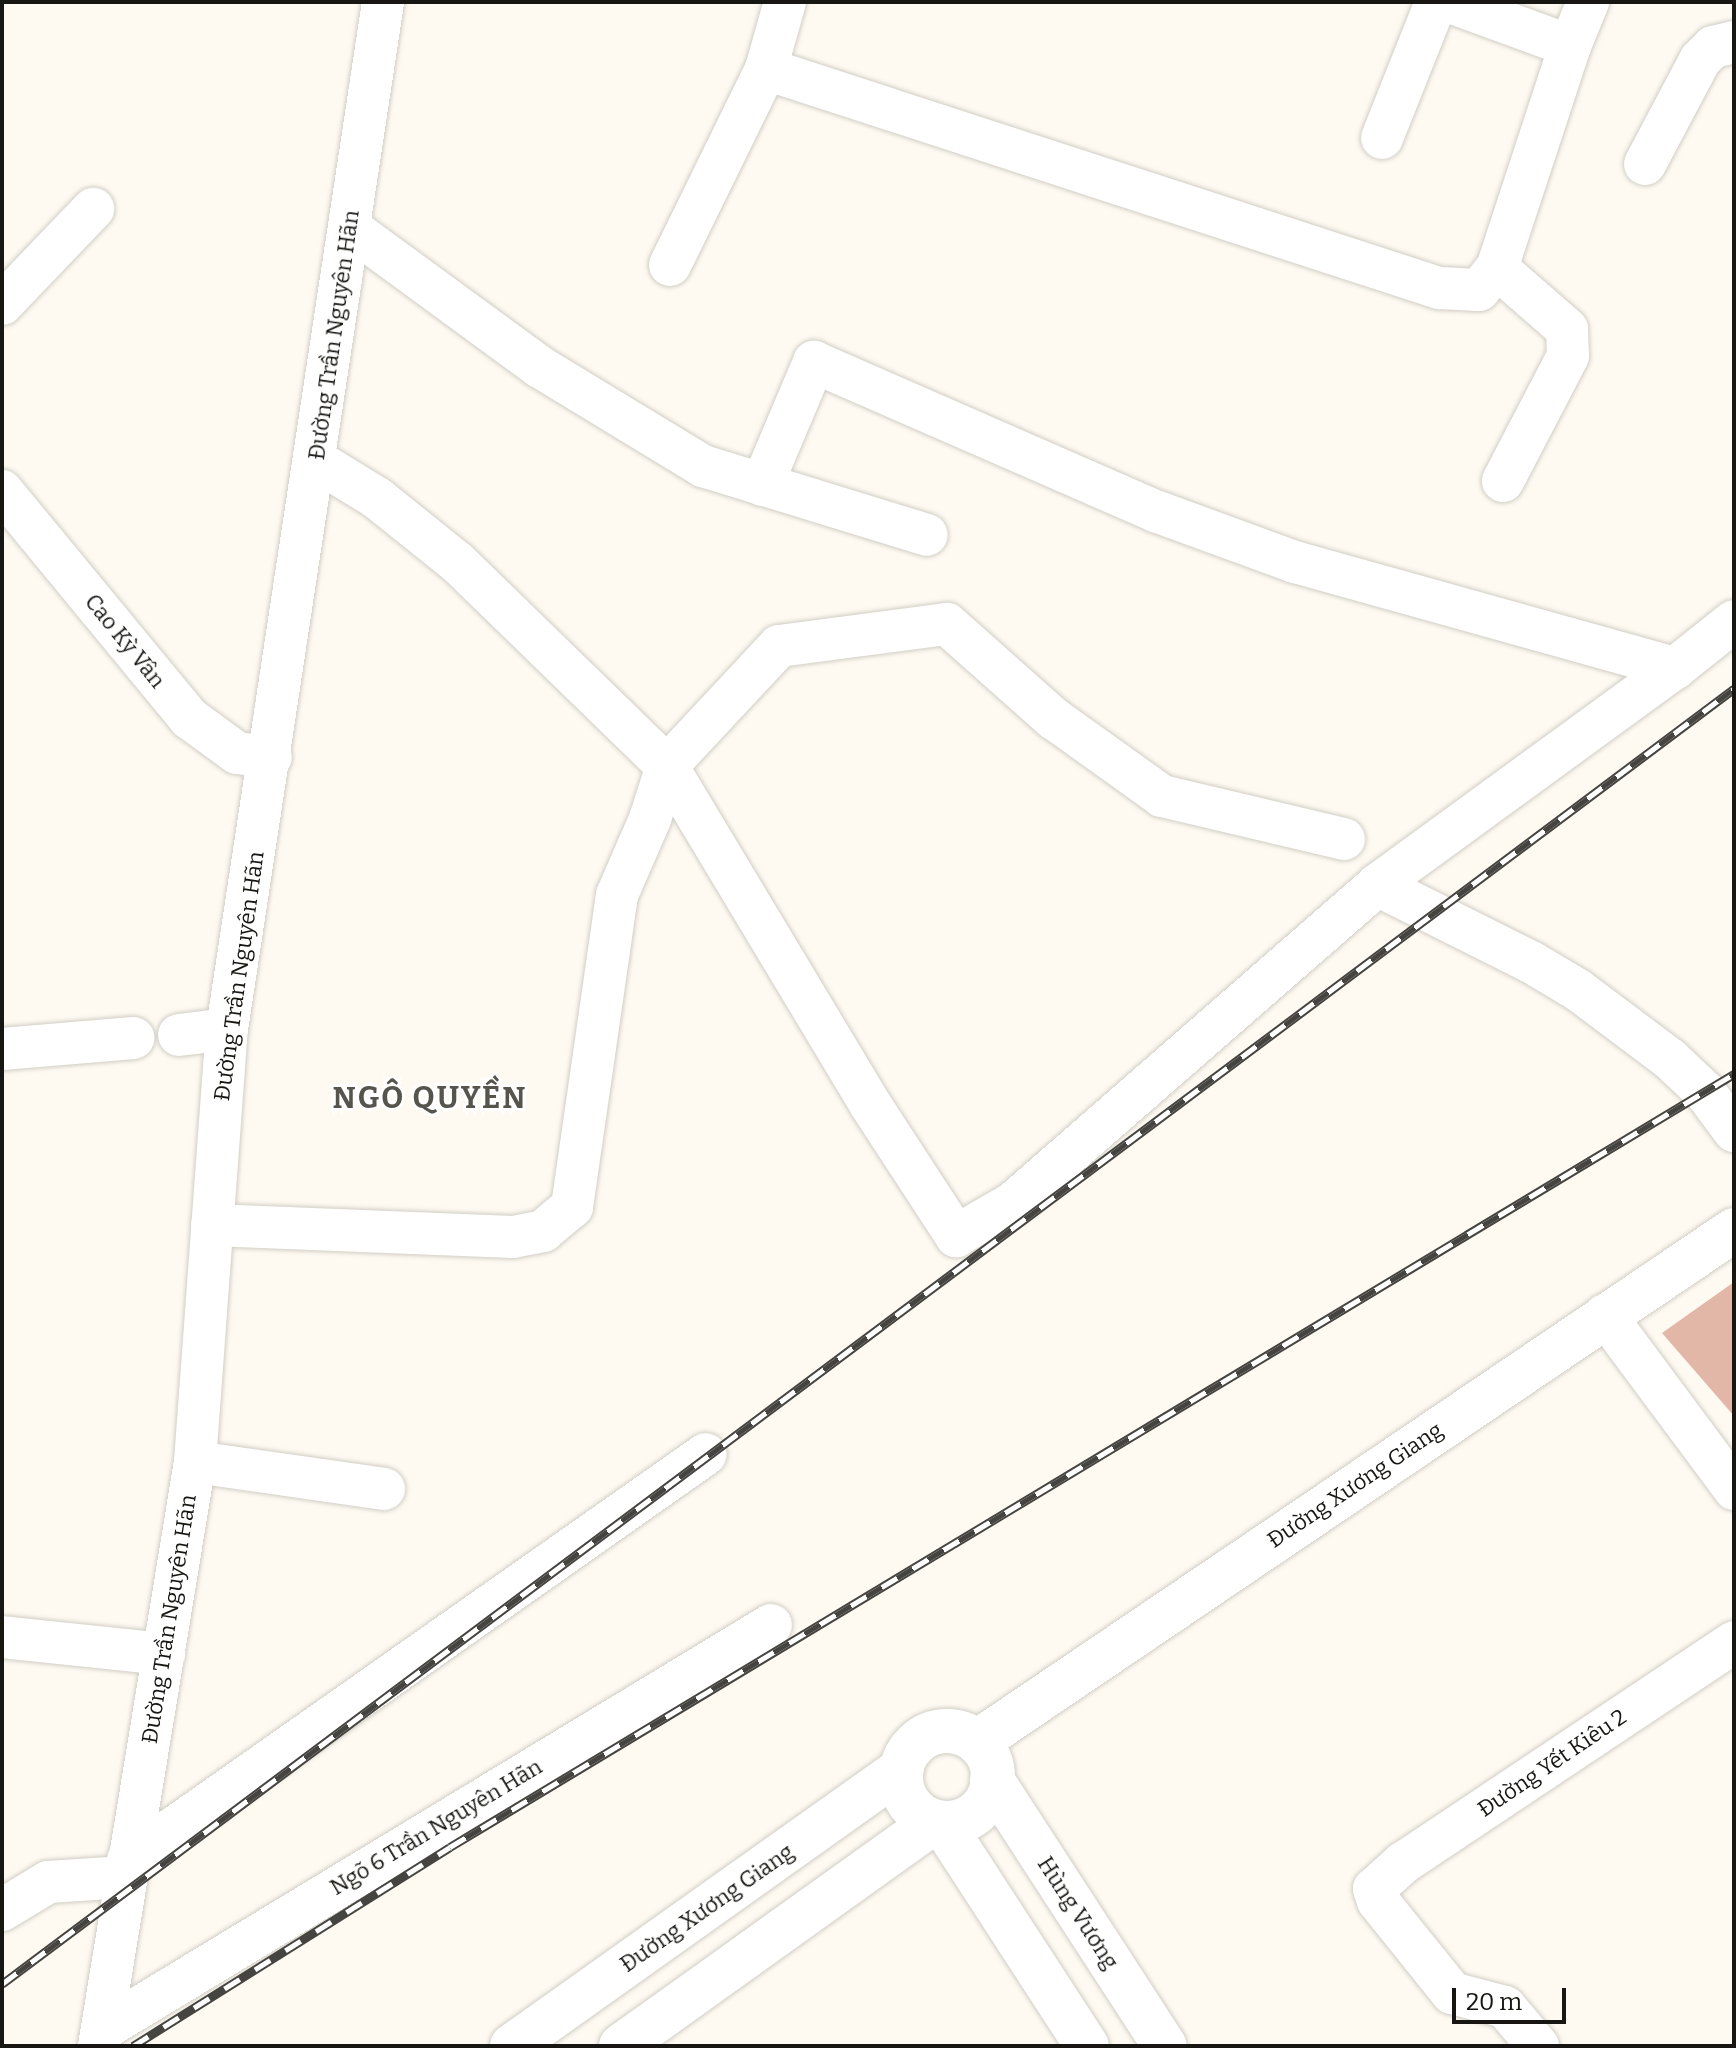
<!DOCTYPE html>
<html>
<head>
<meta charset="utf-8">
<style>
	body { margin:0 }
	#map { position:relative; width:1736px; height:2048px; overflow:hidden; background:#fefaf2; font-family:Bitter,serif }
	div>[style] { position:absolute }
	.building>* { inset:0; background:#e2b7a7 }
	.roads { filter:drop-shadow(0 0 2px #d1cec5) drop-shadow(0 0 2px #d1cec5) }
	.minor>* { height:42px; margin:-21px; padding:0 21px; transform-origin:21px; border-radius:21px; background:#fff }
	.major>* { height:44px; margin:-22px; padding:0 22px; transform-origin:22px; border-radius:22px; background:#fff }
	.major>.ring { margin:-22px; padding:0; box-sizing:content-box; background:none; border:44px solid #fff; border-radius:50% }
	.rail>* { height:9px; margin-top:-4.5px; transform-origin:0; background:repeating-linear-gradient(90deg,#fff 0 18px,#464440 0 36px); box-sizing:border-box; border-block:2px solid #464440 }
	span { translate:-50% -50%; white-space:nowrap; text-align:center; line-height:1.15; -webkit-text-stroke:6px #fff; paint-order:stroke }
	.street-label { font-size:22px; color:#171613 }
	.district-label { font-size:30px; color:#57544d; font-weight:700; letter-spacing:2px }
	.frame { position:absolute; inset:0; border:4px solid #171613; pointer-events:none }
	.scale { position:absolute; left:1452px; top:1988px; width:114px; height:36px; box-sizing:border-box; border:4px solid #171613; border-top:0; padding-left:10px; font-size:24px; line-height:28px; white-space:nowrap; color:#171613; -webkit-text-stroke:6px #fff; paint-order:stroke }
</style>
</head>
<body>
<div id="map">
	<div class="building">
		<div style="clip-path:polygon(1734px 1282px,1734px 1416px,1662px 1333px)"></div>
	</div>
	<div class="roads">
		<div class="minor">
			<div style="left:1450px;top:2px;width:128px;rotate:20.1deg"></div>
			<div style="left:1570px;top:46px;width:48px;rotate:-67.8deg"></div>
			<div style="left:766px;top:69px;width:708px;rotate:18.03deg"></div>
			<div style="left:1439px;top:288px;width:40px;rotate:2.9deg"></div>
			<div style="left:1479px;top:290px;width:28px;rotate:-51deg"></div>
			<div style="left:1497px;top:268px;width:234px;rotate:-71.8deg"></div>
			<div style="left:1382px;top:138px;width:146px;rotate:-68.3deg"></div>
			<div style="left:1645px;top:164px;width:118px;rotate:-62.1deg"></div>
			<div style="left:1700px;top:60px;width:18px;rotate:-45deg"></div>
			<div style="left:1713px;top:47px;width:22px;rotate:-13deg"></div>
			<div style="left:350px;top:228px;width:235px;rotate:36.2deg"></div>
			<div style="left:540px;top:367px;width:191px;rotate:31.3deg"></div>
			<div style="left:703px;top:466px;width:234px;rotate:17.1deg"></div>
			<div style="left:670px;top:265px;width:218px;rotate:-63.9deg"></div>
			<div style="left:766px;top:69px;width:70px;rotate:-74.2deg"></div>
			<div style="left:1497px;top:268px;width:93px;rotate:41.1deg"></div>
			<div style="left:1567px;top:329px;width:27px;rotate:88deg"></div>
			<div style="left:1568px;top:356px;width:141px;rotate:117.5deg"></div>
			<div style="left:2px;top:304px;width:132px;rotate:-46.2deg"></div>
			<div style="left:315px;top:460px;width:73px;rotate:31.5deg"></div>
			<div style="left:377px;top:498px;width:102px;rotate:38.7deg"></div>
			<div style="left:457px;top:562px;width:293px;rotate:44.2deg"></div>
			<div style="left:667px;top:766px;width:164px;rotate:-47deg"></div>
			<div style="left:779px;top:646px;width:169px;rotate:-7.5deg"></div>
			<div style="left:947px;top:624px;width:142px;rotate:41.6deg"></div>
			<div style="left:1053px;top:718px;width:134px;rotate:35.6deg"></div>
			<div style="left:1162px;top:796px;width:187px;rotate:13.3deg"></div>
			<div style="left:762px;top:485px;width:134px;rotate:-67.1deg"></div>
			<div style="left:814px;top:362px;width:375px;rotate:23.6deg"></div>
			<div style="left:1158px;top:512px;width:146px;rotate:20.1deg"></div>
			<div style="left:1295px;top:562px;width:395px;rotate:15.6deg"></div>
			<div style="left:2px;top:491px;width:294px;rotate:50.5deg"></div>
			<div style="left:189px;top:718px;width:59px;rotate:36.1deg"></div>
			<div style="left:237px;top:753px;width:34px;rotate:7deg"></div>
			<div style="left:1377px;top:885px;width:172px;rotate:26.6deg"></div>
			<div style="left:1531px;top:962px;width:55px;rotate:30.8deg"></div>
			<div style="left:1578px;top:990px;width:115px;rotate:36.9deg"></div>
			<div style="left:1670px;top:1059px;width:48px;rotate:43.3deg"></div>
			<div style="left:1705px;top:1092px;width:49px;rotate:53.4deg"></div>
			<div style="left:179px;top:1035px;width:48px;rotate:-7.1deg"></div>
			<div style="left:2px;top:1049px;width:132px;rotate:-4.8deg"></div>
			<div style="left:212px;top:1225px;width:301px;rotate:2.3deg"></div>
			<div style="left:513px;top:1237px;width:31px;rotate:-11deg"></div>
			<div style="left:543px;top:1231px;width:38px;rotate:-40deg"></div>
			<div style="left:572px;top:1207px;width:315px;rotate:-81.8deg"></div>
			<div style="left:617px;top:895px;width:83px;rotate:-66.5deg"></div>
			<div style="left:650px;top:819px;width:56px;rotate:-72.2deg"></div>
			<div style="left:667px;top:766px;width:394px;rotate:59deg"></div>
			<div style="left:870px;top:1104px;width:158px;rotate:56.9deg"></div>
			<div style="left:956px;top:1236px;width:66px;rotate:-30.1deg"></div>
			<div style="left:1013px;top:1203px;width:483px;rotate:-41.1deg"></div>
			<div style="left:1377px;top:885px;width:369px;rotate:-36.1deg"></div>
			<div style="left:1675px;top:668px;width:75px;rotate:-38.5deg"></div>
			<div style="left:1605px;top:1315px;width:217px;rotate:53.4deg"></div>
			<div style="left:195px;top:1462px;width:191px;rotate:8.1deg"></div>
			<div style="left:2px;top:1637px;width:163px;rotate:6deg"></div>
			<div style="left:128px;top:1860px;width:706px;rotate:-35.09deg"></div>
			<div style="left:2px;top:1910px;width:54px;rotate:-31.3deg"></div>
			<div style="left:48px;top:1882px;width:77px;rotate:-3.7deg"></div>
			<div style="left:102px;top:2030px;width:782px;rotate:-31.19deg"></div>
			<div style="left:99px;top:2046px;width:592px;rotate:-80.67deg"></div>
			<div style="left:195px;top:1462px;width:434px;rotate:-85.8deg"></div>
			<div style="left:227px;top:1029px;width:1039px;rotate:-81.36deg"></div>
			<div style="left:1538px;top:2046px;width:51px;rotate:-130.2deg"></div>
			<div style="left:1505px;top:2007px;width:55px;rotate:-165.2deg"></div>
			<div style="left:1452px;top:1993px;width:118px;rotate:-128.8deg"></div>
			<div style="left:1378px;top:1901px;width:13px;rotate:-108deg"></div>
			<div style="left:1374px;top:1889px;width:39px;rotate:-42deg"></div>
			<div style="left:1403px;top:1863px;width:398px;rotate:-33.7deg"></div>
		</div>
		<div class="major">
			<div class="ring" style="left:901px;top:1731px;width:48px;height:48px"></div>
			<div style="left:977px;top:1742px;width:914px;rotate:-34.07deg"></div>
			<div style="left:992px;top:1780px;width:317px;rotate:57deg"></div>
			<div style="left:944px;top:1826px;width:262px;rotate:57deg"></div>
			<div style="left:512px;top:2046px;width:477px;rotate:-35.4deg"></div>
			<div style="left:621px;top:2046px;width:383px;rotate:-35.6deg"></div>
		</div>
	</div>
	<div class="rail">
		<div style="left:2px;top:1984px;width:2163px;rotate:-36.79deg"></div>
		<div style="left:133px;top:2046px;width:374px;rotate:-32.1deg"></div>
		<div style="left:450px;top:1847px;width:1499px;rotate:-31.05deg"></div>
	</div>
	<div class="street-label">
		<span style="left:334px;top:335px;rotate:-82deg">Đường Trần Nguyên Hãn</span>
		<span style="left:125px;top:641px;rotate:51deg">Cao Kỳ Vân</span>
		<span style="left:239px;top:976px;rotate:-82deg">Đường Trần Nguyên Hãn</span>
		<span style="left:1355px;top:1485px;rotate:-34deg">Đường Xương Giang</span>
		<span style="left:169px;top:1619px;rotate:-81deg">Đường Trần Nguyên Hãn</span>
		<span style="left:1552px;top:1763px;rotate:-34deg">Đường Yết Kiêu 2</span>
		<span style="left:436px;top:1827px;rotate:-31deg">Ngõ 6 Trần Nguyên Hãn</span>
		<span style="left:707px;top:1908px;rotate:-35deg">Đường Xương Giang</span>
		<span style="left:1078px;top:1913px;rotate:57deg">Hùng Vương</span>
	</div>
	<div class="district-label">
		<span style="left:430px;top:1098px">NGÔ QUYỀN</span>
	</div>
	<div class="frame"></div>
	<div class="scale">20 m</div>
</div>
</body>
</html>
